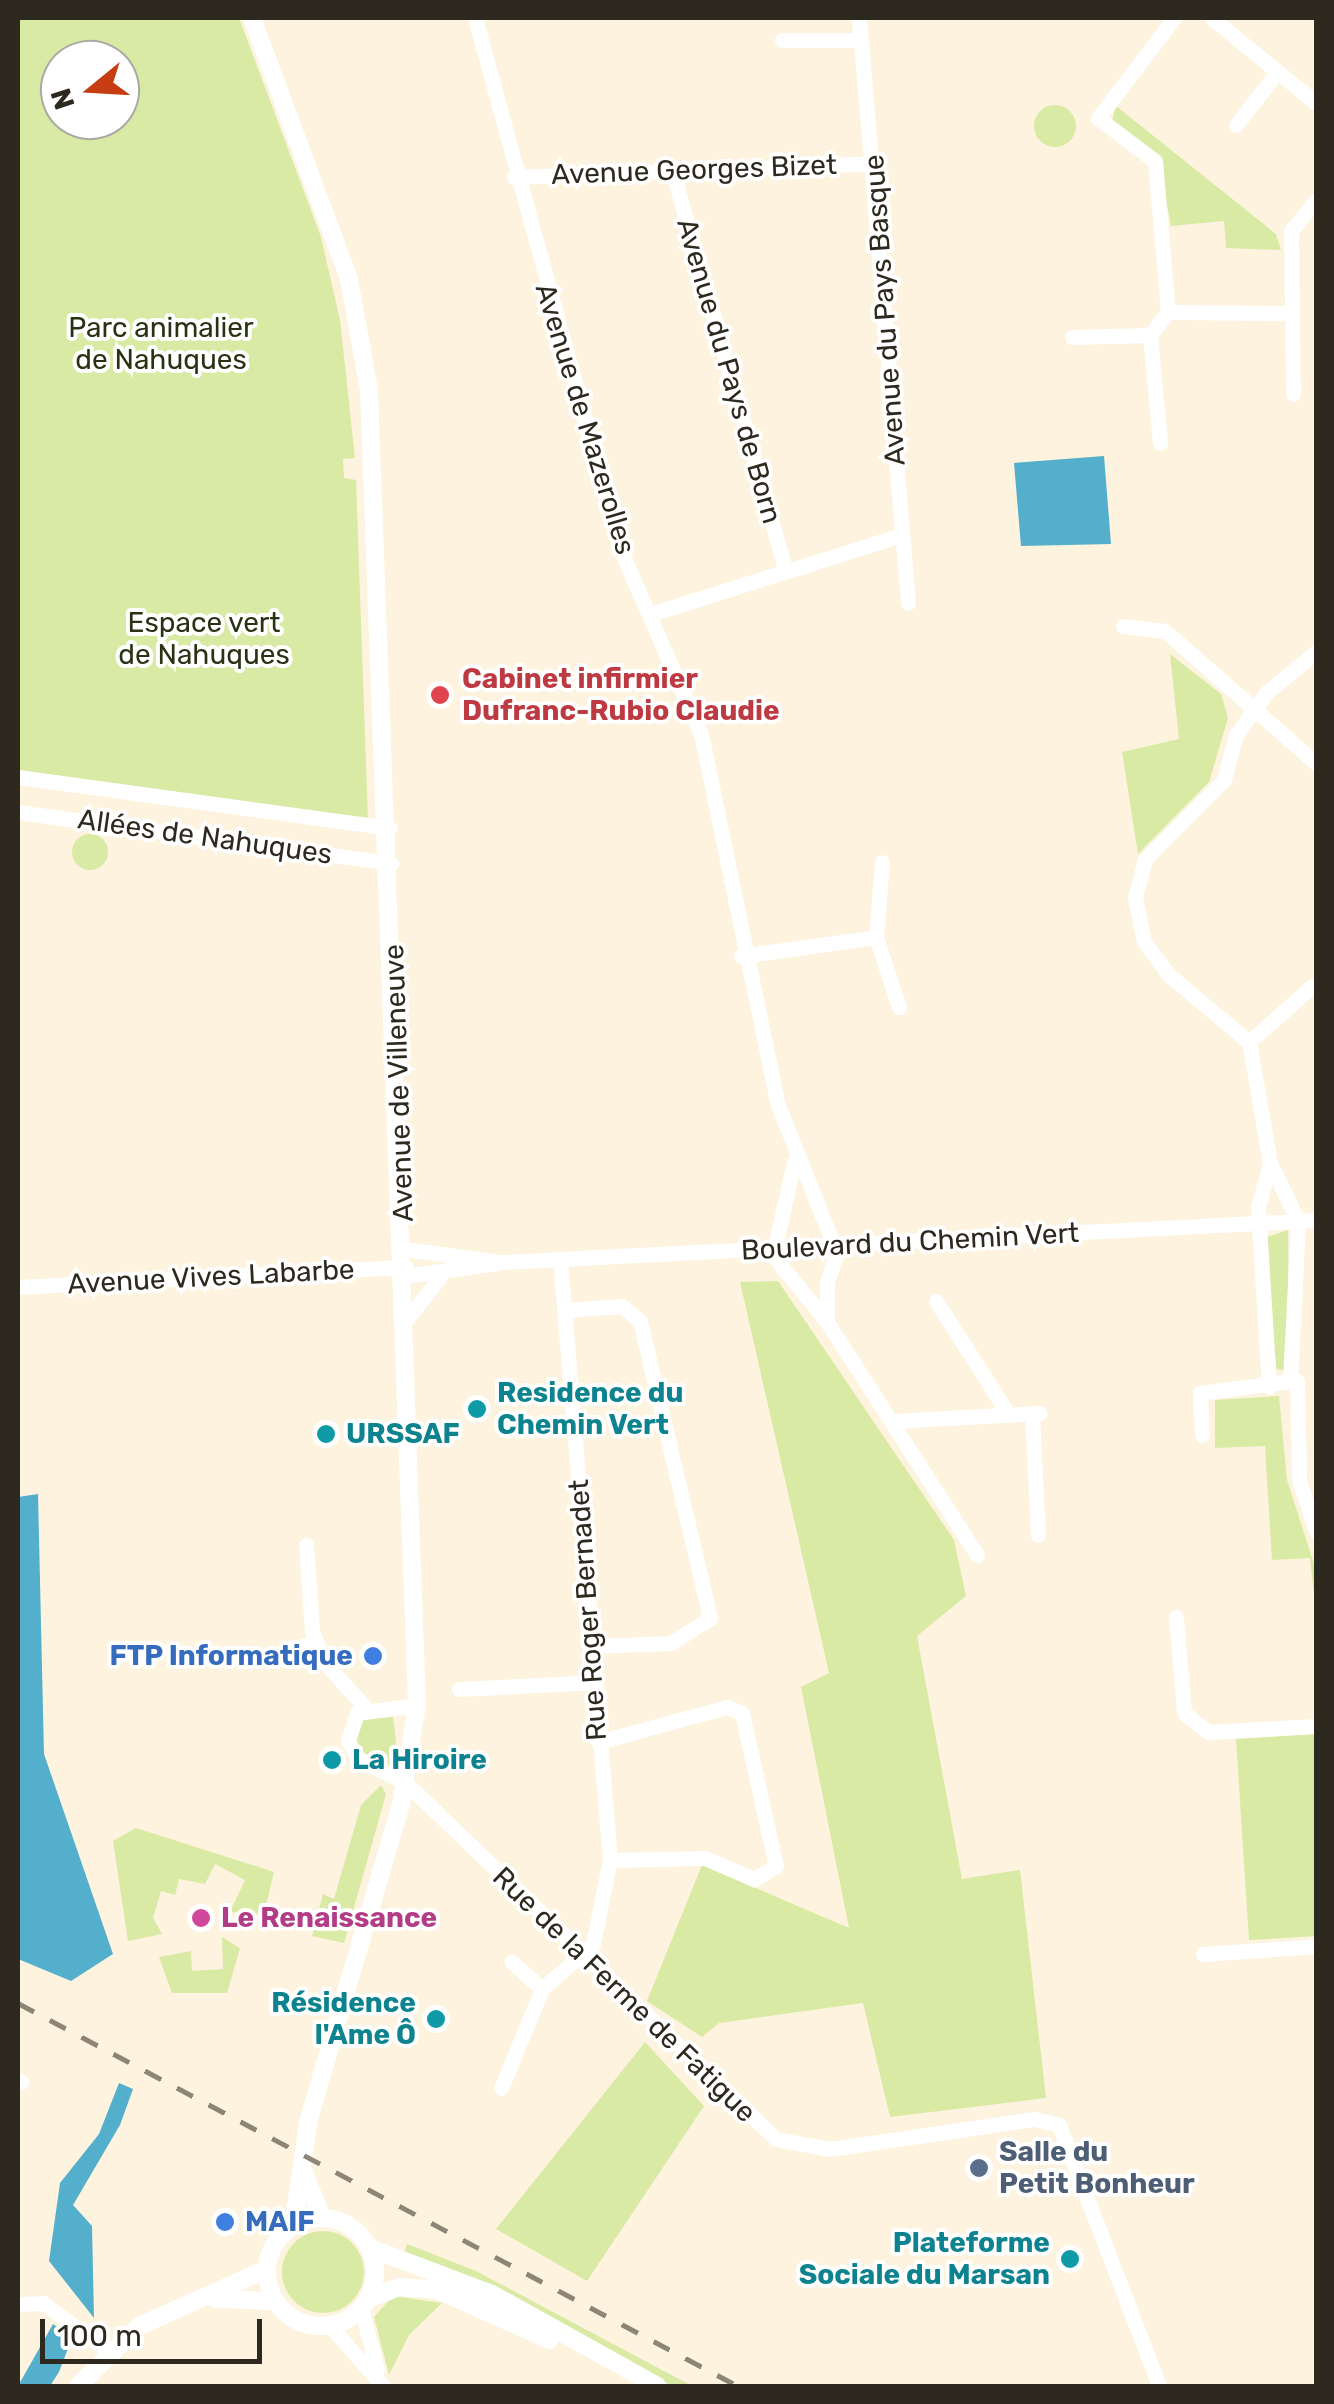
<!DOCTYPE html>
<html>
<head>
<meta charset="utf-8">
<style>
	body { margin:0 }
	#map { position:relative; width:1334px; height:2404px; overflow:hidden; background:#fdf3de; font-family:Rubik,sans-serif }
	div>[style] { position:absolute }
	.green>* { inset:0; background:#d8eaa4 }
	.round { border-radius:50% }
	.water>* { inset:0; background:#53afcb }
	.minor>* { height:15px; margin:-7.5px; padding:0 7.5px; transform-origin:7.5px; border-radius:7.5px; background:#fff }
	.major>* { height:18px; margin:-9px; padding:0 9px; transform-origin:9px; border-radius:9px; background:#fff }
	.major>.ring { margin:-9px; padding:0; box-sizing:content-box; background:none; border:18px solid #fff; border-radius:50% }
	.rail>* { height:5px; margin-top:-2.5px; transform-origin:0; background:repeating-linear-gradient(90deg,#8d8677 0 18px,transparent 0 36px) }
	.dots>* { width:28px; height:28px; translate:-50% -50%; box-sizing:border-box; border:5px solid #fff; border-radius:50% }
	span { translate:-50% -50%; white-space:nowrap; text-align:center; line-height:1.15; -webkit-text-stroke:8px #fff; paint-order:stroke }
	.street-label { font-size:28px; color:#2d291f }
	.park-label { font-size:28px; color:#2b3213 }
	.health-label { font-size:28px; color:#be3a42; font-weight:700 }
	.left { translate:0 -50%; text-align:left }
	.culture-label { font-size:28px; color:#0d838f; font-weight:700 }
	.right { translate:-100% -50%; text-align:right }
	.shop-label { font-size:28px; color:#366cbe; font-weight:700 }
	.hotel-label { font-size:28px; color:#b23c85; font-weight:700 }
	.service-label { font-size:28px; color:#4e5e75; font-weight:700 }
	.frame { position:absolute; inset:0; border:20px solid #2d291f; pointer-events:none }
	.north { position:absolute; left:40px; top:40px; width:100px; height:100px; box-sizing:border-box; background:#fff; border:2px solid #aba9a5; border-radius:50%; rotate:252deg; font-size:28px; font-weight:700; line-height:40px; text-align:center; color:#2d291f }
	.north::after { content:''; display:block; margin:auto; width:35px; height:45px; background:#c53d10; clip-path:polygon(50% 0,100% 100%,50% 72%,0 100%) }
	.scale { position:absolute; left:40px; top:2319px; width:222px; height:45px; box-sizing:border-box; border:5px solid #2d291f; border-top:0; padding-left:12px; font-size:30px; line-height:35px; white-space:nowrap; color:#2d291f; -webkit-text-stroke:8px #fff; paint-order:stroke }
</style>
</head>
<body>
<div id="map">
	<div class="green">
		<div style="clip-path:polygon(evenodd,18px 18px,239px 18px,321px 237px,340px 320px,355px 458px,343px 459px,344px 478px,356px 480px,368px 821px,18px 771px,18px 18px,60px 60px,120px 60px,120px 120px,60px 120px,60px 60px)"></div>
		<div class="round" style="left:1034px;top:105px;width:42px;height:42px"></div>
		<div style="clip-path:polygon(1116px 106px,1276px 234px,1281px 250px,1226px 248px,1224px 221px,1171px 226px,1159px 163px,1112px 122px)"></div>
		<div style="clip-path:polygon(1170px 654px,1221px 694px,1228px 718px,1209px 782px,1138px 854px,1122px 752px,1179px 739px)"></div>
		<div class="round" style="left:72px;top:834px;width:36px;height:36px"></div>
		<div style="clip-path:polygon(1288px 1230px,1289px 1328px,1284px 1370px,1276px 1369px,1267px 1237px)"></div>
		<div style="clip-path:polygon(778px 1281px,954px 1540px,966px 1596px,917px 1636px,962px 1879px,1020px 1870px,1046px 2098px,890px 2117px,863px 2003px,719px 2023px,702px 2037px,647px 2001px,702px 1865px,849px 1928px,801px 1687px,829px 1673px,740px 1282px)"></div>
		<div style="clip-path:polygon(1279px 1396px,1287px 1480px,1316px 1570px,1316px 1613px,1310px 1558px,1272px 1560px,1265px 1446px,1215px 1448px,1215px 1400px)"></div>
		<div style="clip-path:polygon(393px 1717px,396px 1741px,391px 1768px,355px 1748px,354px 1731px,362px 1719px)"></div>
		<div style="clip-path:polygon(1316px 1734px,1316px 1936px,1249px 1940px,1236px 1739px)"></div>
		<div style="clip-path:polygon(381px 1785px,386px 1794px,344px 1943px,312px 1936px,323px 1894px,334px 1899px,361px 1805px)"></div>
		<div style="clip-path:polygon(136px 1828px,274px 1872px,264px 1914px,230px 1912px,245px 1880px,215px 1864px,205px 1884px,179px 1879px,175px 1895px,161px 1891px,153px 1918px,162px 1934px,128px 1941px,113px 1841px)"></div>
		<div style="clip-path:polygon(222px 1937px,240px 1948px,227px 1993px,172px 1993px,159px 1957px,191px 1951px,192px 1971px,223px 1969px)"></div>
		<div style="clip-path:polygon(645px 2042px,704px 2106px,587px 2281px,496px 2229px)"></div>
		<div class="round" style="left:282px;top:2231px;width:82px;height:82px"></div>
		<div style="clip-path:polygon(407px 2244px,476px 2271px,692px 2386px,672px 2386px,555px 2322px,402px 2259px)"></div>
		<div style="clip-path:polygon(393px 2296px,442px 2303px,409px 2335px,389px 2375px,374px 2317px)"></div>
	</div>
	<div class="water">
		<div style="clip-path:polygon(1104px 456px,1111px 544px,1021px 546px,1014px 463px)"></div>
		<div style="clip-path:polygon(38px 1494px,44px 1754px,113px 1954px,71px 1981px,18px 1959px,18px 1497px)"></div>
		<div style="clip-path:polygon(119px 2083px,133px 2089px,120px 2125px,73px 2205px,92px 2226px,94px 2318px,49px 2261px,60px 2183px,99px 2134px)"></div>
		<div style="clip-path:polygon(53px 2324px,72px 2338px,59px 2372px,50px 2386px,18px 2386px)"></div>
	</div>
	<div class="minor">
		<div style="left:475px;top:18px;width:553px;rotate:74.68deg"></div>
		<div style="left:621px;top:551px;width:200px;rotate:66.4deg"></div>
		<div style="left:701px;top:734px;width:379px;rotate:78.3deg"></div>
		<div style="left:778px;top:1105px;width:149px;rotate:68.3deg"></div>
		<div style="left:859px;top:18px;width:587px;rotate:85.21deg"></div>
		<div style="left:1174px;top:18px;width:126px;rotate:127.2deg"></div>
		<div style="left:1098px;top:118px;width:71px;rotate:37deg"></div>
		<div style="left:1155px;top:161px;width:152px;rotate:85.1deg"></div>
		<div style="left:1168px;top:312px;width:121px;rotate:0.5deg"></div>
		<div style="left:1212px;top:18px;width:134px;rotate:39.3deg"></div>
		<div style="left:782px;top:40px;width:79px"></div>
		<div style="left:1236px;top:125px;width:68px;rotate:-52.1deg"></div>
		<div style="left:673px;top:173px;width:412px;rotate:74.2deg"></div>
		<div style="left:514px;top:177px;width:361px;rotate:-2.2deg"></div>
		<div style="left:1072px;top:337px;width:78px;rotate:-1.5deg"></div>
		<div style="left:1293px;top:394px;width:163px;rotate:-90.7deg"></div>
		<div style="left:1291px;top:231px;width:40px;rotate:-51deg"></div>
		<div style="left:1160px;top:443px;width:108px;rotate:-95.3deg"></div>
		<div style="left:1150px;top:335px;width:29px;rotate:-52deg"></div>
		<div style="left:654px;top:613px;width:260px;rotate:-17.5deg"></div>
		<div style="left:1123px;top:626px;width:42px;rotate:6.8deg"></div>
		<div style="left:1165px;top:631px;width:201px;rotate:41.2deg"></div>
		<div style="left:18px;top:777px;width:375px;rotate:7.8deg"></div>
		<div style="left:18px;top:812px;width:377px;rotate:7.8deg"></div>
		<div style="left:876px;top:937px;width:75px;rotate:-85.4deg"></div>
		<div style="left:741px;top:956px;width:136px;rotate:-8deg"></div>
		<div style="left:876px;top:937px;width:74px;rotate:71.8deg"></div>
		<div style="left:1249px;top:1042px;width:84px;rotate:-41.6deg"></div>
		<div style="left:775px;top:1247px;width:87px;rotate:-77.4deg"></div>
		<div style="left:767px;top:1248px;width:95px;rotate:51deg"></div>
		<div style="left:827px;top:1322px;width:277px;rotate:57.2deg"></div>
		<div style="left:404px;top:1249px;width:99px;rotate:7.6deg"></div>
		<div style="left:502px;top:1262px;width:815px;rotate:-2.95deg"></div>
		<div style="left:405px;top:1276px;width:95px;rotate:-7.9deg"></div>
		<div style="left:18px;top:1287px;width:388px;rotate:-3deg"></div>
		<div style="left:936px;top:1301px;width:135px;rotate:57.4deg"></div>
		<div style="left:564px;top:1310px;width:58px;rotate:-3.9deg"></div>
		<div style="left:622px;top:1306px;width:23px;rotate:40deg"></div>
		<div style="left:640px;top:1321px;width:305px;rotate:76.7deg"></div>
		<div style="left:710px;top:1618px;width:46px;rotate:147.3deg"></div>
		<div style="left:671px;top:1643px;width:78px;rotate:177.8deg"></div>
		<div style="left:407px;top:1319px;width:52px;rotate:-52deg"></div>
		<div style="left:827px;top:1322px;width:41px;rotate:-90deg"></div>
		<div style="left:827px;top:1281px;width:41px;rotate:-70.3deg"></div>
		<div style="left:1297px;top:1381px;width:99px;rotate:88.8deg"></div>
		<div style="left:1299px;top:1480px;width:54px;rotate:71.6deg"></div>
		<div style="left:1269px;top:1387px;width:180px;rotate:-93.5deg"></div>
		<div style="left:1258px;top:1207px;width:46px;rotate:-74.7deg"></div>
		<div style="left:1032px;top:1414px;width:121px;rotate:87.2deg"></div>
		<div style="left:892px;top:1421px;width:148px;rotate:-3.1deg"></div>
		<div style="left:1202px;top:1435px;width:42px;rotate:-92.7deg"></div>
		<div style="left:1200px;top:1393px;width:91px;rotate:-7.6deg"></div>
		<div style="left:1290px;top:1381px;width:160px;rotate:-87.1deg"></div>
		<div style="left:1298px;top:1221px;width:64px;rotate:-115.8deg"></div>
		<div style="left:1270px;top:1163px;width:123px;rotate:-99.8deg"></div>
		<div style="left:1249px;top:1042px;width:104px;rotate:-140.1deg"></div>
		<div style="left:1169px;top:975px;width:41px;rotate:-127.1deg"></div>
		<div style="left:1144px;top:942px;width:46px;rotate:-101.3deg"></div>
		<div style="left:1135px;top:897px;width:39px;rotate:-75deg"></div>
		<div style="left:1145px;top:859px;width:112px;rotate:-45deg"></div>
		<div style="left:1224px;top:780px;width:47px;rotate:-75.1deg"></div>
		<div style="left:1236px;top:735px;width:52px;rotate:-54.5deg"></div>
		<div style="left:1266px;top:693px;width:65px;rotate:-39.4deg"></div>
		<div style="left:306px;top:1545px;width:86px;rotate:86deg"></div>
		<div style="left:312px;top:1631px;width:33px;rotate:69deg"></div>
		<div style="left:324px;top:1662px;width:61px;rotate:47.7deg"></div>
		<div style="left:1176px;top:1617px;width:96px;rotate:85.2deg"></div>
		<div style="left:1184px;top:1713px;width:31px;rotate:38deg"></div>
		<div style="left:1208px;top:1732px;width:108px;rotate:-3.2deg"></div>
		<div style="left:286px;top:1651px;width:32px;rotate:-18deg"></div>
		<div style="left:459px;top:1689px;width:137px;rotate:-2.9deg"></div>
		<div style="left:417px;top:1705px;width:61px;rotate:172.4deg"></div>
		<div style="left:357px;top:1713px;width:29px;rotate:108deg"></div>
		<div style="left:348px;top:1741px;width:21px;rotate:59deg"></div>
		<div style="left:359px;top:1759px;width:53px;rotate:27.1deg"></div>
		<div style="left:406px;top:1783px;width:513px;rotate:43.9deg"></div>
		<div style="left:776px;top:2139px;width:55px;rotate:10.5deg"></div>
		<div style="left:830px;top:2149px;width:206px;rotate:-8.4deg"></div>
		<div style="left:1034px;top:2119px;width:26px;rotate:13deg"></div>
		<div style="left:1059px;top:2125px;width:280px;rotate:69deg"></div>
		<div style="left:598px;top:1742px;width:134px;rotate:-15.2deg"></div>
		<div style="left:727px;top:1707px;width:16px;rotate:22deg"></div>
		<div style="left:742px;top:1713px;width:157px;rotate:77.5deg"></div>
		<div style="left:776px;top:1866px;width:26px;rotate:149deg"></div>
		<div style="left:754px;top:1879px;width:53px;rotate:-156.8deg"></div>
		<div style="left:705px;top:1858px;width:95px;rotate:178.8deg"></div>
		<div style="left:1203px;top:1954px;width:113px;rotate:-4deg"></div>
		<div style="left:512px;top:1962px;width:40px;rotate:42deg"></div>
		<div style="left:18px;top:2080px;width:4px;rotate:27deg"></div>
		<div style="left:501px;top:2088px;width:107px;rotate:-67.5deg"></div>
		<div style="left:542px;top:1989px;width:68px;rotate:-41.4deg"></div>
		<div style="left:593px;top:1944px;width:86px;rotate:-78.6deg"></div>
		<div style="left:610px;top:1860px;width:603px;rotate:-94.76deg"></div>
		<div style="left:18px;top:2304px;width:25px;rotate:-2deg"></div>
		<div style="left:43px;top:2303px;width:78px;rotate:36.1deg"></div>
		<div style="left:361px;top:2308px;width:63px;rotate:75.3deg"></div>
		<div style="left:330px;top:2326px;width:80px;rotate:48.5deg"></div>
	</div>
	<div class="major">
		<div style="left:252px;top:18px;width:278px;rotate:69.6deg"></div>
		<div style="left:349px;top:279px;width:113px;rotate:79.8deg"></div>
		<div style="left:369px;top:390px;width:1316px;rotate:87.91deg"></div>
		<div style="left:417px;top:1705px;width:100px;rotate:99.2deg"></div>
		<div style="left:401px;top:1804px;width:327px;rotate:106.3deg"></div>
		<div style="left:309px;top:2118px;width:109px;rotate:98.4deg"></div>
		<div style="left:304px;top:2172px;width:49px;rotate:68.6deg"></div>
		<div class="ring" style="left:267px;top:2218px;width:90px;height:90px"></div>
		<div style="left:370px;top:2248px;width:130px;rotate:20.7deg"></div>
		<div style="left:492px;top:2294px;width:189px;rotate:29.1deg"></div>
		<div style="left:215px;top:2299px;width:60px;rotate:1.9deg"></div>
		<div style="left:368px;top:2299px;width:33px;rotate:-21deg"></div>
		<div style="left:399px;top:2287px;width:39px;rotate:4deg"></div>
		<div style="left:438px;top:2290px;width:122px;rotate:24.2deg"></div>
		<div style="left:78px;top:2386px;width:86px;rotate:-44.5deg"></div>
		<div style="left:139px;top:2326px;width:140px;rotate:-24deg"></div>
	</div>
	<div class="rail">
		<div style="left:18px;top:2003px;width:816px;rotate:28.01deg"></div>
	</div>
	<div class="dots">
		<div style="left:440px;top:695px;background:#e0444e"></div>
		<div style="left:477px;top:1409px;background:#0f9aa8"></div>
		<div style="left:326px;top:1434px;background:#0f9aa8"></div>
		<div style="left:373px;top:1656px;background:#3f7fe0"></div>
		<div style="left:332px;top:1760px;background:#0f9aa8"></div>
		<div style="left:201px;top:1918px;background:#d1479c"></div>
		<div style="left:436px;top:2019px;background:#0f9aa8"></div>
		<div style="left:979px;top:2168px;background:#5c6f8a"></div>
		<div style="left:225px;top:2222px;background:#3f7fe0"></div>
		<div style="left:1070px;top:2259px;background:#0f9aa8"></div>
	</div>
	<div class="street-label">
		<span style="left:694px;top:170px;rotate:-2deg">Avenue Georges Bizet</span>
		<span style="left:885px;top:310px;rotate:-94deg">Avenue du Pays Basque</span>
		<span style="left:729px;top:371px;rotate:74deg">Avenue du Pays de Born</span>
		<span style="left:585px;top:419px;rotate:73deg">Avenue de Mazerolles</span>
		<span style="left:205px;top:837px;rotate:8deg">Allées de Nahuques</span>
		<span style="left:399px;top:1083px;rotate:-92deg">Avenue de Villeneuve</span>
		<span style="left:910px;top:1242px;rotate:-3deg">Boulevard du Chemin Vert</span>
		<span style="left:211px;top:1277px;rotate:-3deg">Avenue Vives Labarbe</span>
		<span style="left:588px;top:1610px;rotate:-94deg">Rue Roger Bernadet</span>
		<span style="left:624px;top:1995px;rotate:44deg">Rue de la Ferme de Fatigue</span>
	</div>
	<div class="park-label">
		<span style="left:161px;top:344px">Parc animalier<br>de Nahuques</span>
		<span style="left:204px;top:639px">Espace vert<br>de Nahuques</span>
	</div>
	<div class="health-label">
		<span class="left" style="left:462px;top:695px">Cabinet infirmier<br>Dufranc-Rubio Claudie</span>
	</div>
	<div class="culture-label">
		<span class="left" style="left:497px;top:1409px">Residence du<br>Chemin Vert</span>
		<span class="left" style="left:346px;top:1434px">URSSAF</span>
		<span class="left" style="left:352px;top:1760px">La Hiroire</span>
		<span class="right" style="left:416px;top:2019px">Résidence<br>l'Ame Ô</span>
		<span class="right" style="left:1050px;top:2259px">Plateforme<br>Sociale du Marsan</span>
	</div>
	<div class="shop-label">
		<span class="right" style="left:353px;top:1656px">FTP Informatique</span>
		<span class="left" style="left:245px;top:2222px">MAIF</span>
	</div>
	<div class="hotel-label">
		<span class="left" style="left:221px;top:1918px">Le Renaissance</span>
	</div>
	<div class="service-label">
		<span class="left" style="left:999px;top:2168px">Salle du<br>Petit Bonheur</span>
	</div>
	<div class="frame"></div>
	<div class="north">N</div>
	<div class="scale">100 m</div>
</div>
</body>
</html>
